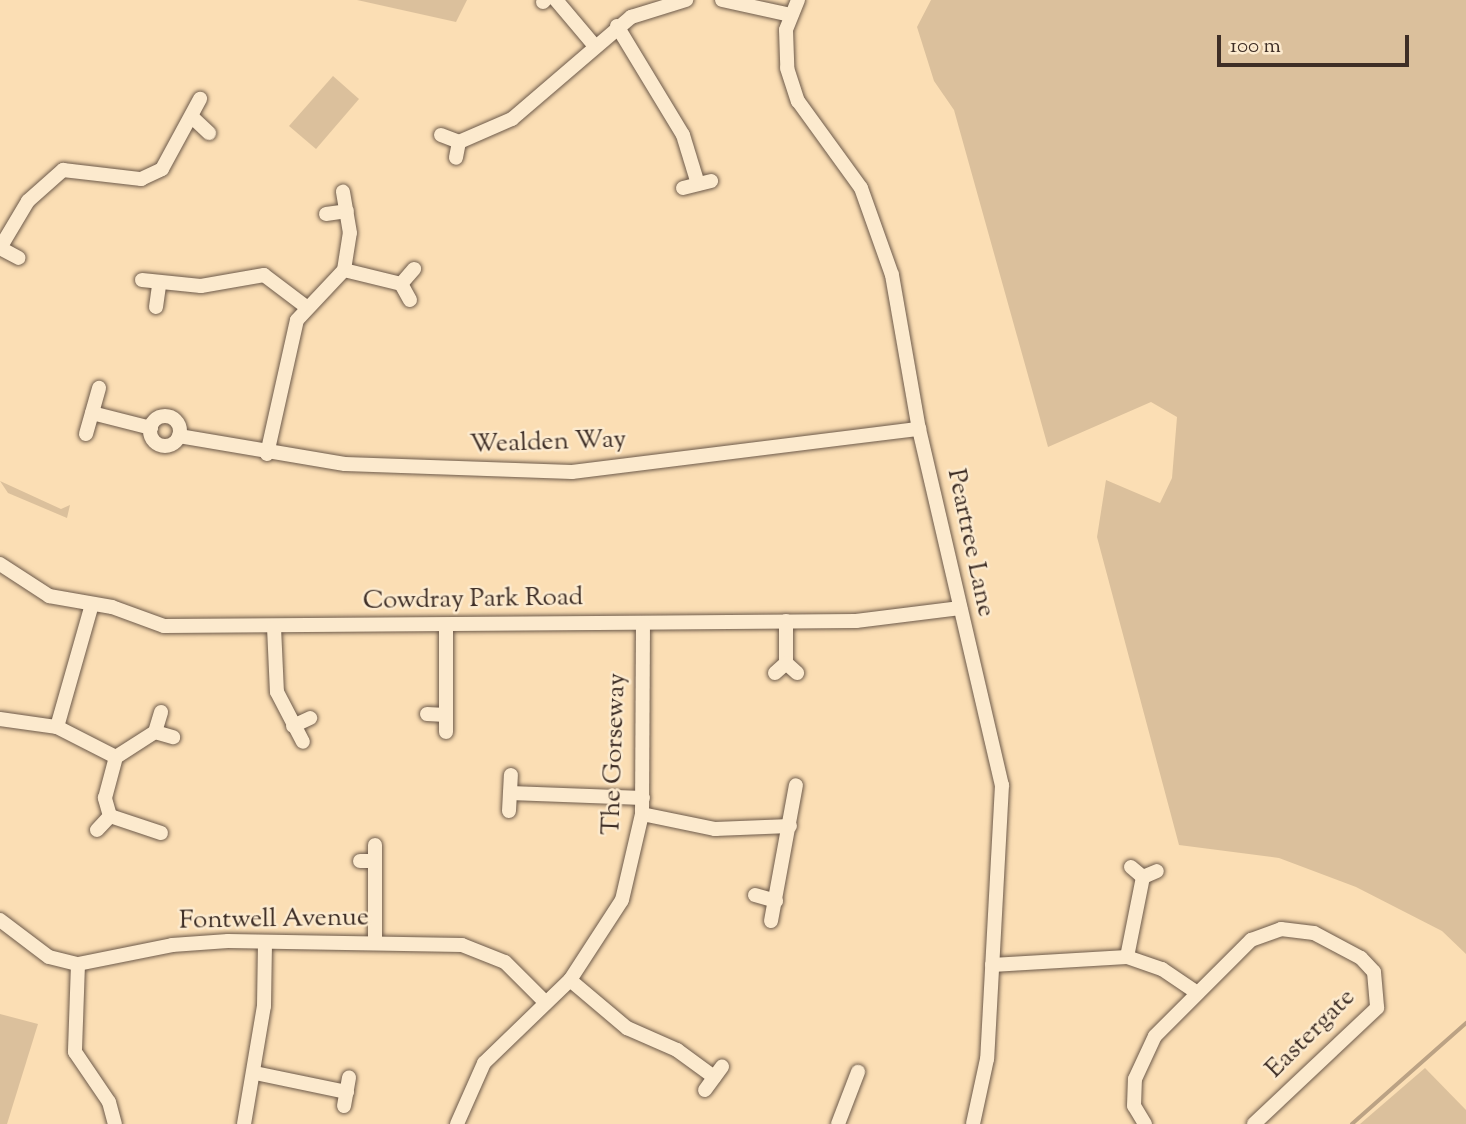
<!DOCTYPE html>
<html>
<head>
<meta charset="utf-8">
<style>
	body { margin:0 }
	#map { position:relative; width:1466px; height:1124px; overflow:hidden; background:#fbdeb4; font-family:"Sorts Mill Goudy",serif }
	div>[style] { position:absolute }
	.green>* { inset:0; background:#dbc09c }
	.stream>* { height:3.5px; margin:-1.75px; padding:0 1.75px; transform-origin:1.75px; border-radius:1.75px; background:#bba284 }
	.roads { filter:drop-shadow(0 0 2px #6d5a4a) drop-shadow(0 0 2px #6d5a4a) }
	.minor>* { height:14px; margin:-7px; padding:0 7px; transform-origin:7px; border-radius:7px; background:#fceace }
	.minor>.ring { margin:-7px; padding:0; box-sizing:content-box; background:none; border:14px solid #fceace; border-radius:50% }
	span { translate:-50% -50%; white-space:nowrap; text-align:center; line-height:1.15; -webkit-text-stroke:5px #fceace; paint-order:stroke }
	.street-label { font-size:26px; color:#3e2e26 }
	.scale { position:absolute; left:1217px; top:35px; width:192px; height:32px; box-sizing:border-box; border:4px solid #3e2e26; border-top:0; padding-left:9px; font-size:21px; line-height:24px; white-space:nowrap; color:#3e2e26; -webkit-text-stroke:5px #fceace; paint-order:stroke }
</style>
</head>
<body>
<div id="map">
	<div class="green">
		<div style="clip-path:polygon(357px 0,467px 0,456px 22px)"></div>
		<div style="clip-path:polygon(931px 0,1466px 0,1466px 954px,1442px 931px,1356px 887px,1279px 858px,1179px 845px,1097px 537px,1106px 480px,1160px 503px,1172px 478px,1177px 417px,1151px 402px,1048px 447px,954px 110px,934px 81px,917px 27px)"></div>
		<div style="clip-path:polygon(333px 76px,359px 99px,316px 149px,289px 126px)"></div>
		<div style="clip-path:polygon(0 481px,61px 509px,70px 505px,67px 518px,8px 493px)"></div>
		<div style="clip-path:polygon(0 1014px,38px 1024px,7px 1124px,0 1124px)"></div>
		<div style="clip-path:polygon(1425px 1068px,1466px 1110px,1466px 1124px,1360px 1124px)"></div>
	</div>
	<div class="stream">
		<div style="left:1352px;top:1124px;width:152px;rotate:-41.5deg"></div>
	</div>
	<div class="roads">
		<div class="minor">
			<div style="left:556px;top:0;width:57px;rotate:49.9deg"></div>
			<div style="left:722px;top:0;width:71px;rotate:12.3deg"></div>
			<div style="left:798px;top:0;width:32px;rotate:112deg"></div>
			<div style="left:786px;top:30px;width:38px;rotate:88deg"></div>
			<div style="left:787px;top:68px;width:35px;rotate:72deg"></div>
			<div style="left:798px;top:101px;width:107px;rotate:54.1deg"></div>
			<div style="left:861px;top:188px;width:92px;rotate:70.4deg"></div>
			<div style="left:892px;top:275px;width:156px;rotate:80.1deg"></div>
			<div style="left:919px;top:429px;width:366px;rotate:76.9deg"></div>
			<div style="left:1002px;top:785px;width:274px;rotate:93.1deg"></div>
			<div style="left:987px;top:1059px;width:66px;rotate:102.2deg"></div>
			<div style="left:543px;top:2px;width:3px;rotate:-45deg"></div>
			<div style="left:617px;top:26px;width:127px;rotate:58.8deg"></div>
			<div style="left:683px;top:135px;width:51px;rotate:73deg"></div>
			<div style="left:193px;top:118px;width:22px;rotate:43deg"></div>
			<div style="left:441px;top:135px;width:19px;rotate:21deg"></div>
			<div style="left:459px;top:142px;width:16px;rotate:101deg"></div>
			<div style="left:459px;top:142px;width:58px;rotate:-23.5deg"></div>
			<div style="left:512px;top:119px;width:157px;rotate:-40.6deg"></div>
			<div style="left:631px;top:17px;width:58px;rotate:-17.2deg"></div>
			<div style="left:683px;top:188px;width:29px;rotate:-14deg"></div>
			<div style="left:326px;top:214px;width:21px;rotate:-8deg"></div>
			<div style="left:0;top:248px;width:55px;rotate:-59.2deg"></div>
			<div style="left:28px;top:201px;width:47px;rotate:-41.5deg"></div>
			<div style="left:63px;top:170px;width:79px;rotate:6.6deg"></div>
			<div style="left:141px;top:179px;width:23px;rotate:-25deg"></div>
			<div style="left:162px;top:169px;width:80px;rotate:-61.5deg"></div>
			<div style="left:0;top:248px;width:21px;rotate:28deg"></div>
			<div style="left:344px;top:270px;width:59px;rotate:13.8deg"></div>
			<div style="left:142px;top:280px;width:59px;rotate:5.8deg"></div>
			<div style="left:201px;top:286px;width:64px;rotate:-9.9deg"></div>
			<div style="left:264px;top:275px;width:51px;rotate:37.1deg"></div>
			<div style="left:410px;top:300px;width:18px;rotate:-119deg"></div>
			<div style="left:401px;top:284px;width:20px;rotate:-49deg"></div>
			<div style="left:156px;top:307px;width:21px;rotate:-82deg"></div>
			<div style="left:92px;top:413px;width:61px;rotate:14.3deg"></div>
			<div class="ring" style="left:150px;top:416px;width:16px;height:16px"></div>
			<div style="left:86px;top:434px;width:48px;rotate:-74.2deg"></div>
			<div style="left:179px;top:436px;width:168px;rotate:9.6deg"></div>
			<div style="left:345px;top:464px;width:227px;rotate:2deg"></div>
			<div style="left:572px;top:472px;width:350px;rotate:-7.1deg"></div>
			<div style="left:267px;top:454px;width:137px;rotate:-77.4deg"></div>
			<div style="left:297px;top:320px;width:69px;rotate:-46.8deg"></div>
			<div style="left:344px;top:270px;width:37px;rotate:-81deg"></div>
			<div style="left:350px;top:233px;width:42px;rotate:-99.7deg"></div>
			<div style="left:0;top:564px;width:59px;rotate:33.1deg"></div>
			<div style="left:49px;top:596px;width:64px;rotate:9.9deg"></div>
			<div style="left:112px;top:607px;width:55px;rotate:20.1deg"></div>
			<div style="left:164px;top:626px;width:692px;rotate:-0.41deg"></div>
			<div style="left:856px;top:621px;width:105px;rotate:-7.1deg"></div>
			<div style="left:274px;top:627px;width:65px;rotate:87.4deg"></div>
			<div style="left:277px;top:692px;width:56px;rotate:62.5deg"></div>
			<div style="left:786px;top:663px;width:42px;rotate:-90deg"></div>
			<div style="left:775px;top:673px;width:15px;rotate:-42deg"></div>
			<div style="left:786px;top:663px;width:15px;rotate:42deg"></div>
			<div style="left:427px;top:714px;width:19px;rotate:3deg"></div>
			<div style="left:0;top:719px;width:58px;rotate:8deg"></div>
			<div style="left:57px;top:727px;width:66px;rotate:27deg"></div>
			<div style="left:293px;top:726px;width:19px;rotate:-25deg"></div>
			<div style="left:57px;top:727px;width:128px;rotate:-74.1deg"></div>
			<div style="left:155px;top:732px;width:21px;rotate:-73deg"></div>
			<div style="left:446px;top:732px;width:107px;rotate:-90deg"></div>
			<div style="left:510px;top:793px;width:133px;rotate:2.2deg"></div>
			<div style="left:509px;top:811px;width:36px;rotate:-87deg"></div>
			<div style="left:642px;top:814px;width:75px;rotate:11.6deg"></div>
			<div style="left:715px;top:829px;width:75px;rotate:-2.3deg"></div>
			<div style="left:97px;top:830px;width:19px;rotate:-47deg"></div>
			<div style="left:161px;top:833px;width:54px;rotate:-161.6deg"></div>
			<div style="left:110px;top:816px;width:19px;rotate:-106deg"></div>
			<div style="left:105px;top:798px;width:42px;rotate:-75deg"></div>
			<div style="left:116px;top:757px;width:46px;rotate:-32.7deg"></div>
			<div style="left:155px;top:732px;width:19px;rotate:16deg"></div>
			<div style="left:360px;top:861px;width:15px"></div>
			<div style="left:1131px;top:867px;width:16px;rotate:40deg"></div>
			<div style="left:1143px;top:877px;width:15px;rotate:-23deg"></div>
			<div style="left:755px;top:895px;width:22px;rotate:16deg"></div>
			<div style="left:0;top:920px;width:61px;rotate:37.1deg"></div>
			<div style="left:49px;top:957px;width:30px;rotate:14deg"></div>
			<div style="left:78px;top:964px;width:96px;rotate:-11.4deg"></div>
			<div style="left:172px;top:945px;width:56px;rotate:-4.1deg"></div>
			<div style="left:228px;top:941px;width:234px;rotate:1deg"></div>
			<div style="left:462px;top:945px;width:46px;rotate:21.6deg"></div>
			<div style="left:505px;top:962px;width:57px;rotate:45deg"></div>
			<div style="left:771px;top:921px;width:138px;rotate:-79.6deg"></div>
			<div style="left:375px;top:943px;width:98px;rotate:-90deg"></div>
			<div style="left:1127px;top:957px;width:82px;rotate:-78.7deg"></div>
			<div style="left:78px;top:964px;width:88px;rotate:92deg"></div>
			<div style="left:75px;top:1052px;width:60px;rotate:55.8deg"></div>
			<div style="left:109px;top:1102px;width:23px;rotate:75deg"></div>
			<div style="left:992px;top:965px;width:135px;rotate:-3.4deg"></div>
			<div style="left:1127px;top:957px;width:37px;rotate:19deg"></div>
			<div style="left:1162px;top:969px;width:41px;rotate:34.1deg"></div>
			<div style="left:570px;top:980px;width:75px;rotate:40.1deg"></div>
			<div style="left:627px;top:1028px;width:55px;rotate:23.7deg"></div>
			<div style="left:677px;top:1050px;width:46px;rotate:36.1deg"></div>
			<div style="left:255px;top:1073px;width:94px;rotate:11.7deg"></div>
			<div style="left:705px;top:1090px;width:29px;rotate:-54deg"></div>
			<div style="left:344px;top:1106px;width:29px;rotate:-80deg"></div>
			<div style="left:244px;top:1124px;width:120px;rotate:-80.4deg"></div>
			<div style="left:264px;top:1006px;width:63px;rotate:-89.1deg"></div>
			<div style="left:457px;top:1124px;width:67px;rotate:-66.1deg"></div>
			<div style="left:484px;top:1063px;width:120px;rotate:-44deg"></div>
			<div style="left:570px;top:980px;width:95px;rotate:-57deg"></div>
			<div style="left:622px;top:900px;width:88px;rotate:-76.9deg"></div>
			<div style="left:642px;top:814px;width:191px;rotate:-89.7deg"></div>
			<div style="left:838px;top:1124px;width:56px;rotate:-69deg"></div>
			<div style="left:1145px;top:1124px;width:21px;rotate:-121deg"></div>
			<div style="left:1134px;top:1106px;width:27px;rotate:-88deg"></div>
			<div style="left:1135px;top:1079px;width:47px;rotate:-65.1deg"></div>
			<div style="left:1155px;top:1036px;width:136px;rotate:-45deg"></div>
			<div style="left:1251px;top:940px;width:32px;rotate:-20deg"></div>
			<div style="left:1281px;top:929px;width:33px;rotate:7deg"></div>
			<div style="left:1314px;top:933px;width:53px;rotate:28deg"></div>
			<div style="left:1361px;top:958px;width:19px;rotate:47deg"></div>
			<div style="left:1374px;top:972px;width:36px;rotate:85deg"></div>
			<div style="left:1377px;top:1008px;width:169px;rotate:136.7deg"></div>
		</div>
	</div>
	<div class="street-label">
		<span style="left:548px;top:443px;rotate:-2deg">Wealden Way</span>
		<span style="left:970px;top:543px;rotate:78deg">Peartree Lane</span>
		<span style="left:473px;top:600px;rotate:-1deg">Cowdray Park Road</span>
		<span style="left:615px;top:754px;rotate:-88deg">The Gorseway</span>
		<span style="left:274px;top:920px;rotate:-1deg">Fontwell Avenue</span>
		<span style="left:1311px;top:1034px;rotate:-45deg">Eastergate</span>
	</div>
	<div class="scale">100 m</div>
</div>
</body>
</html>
